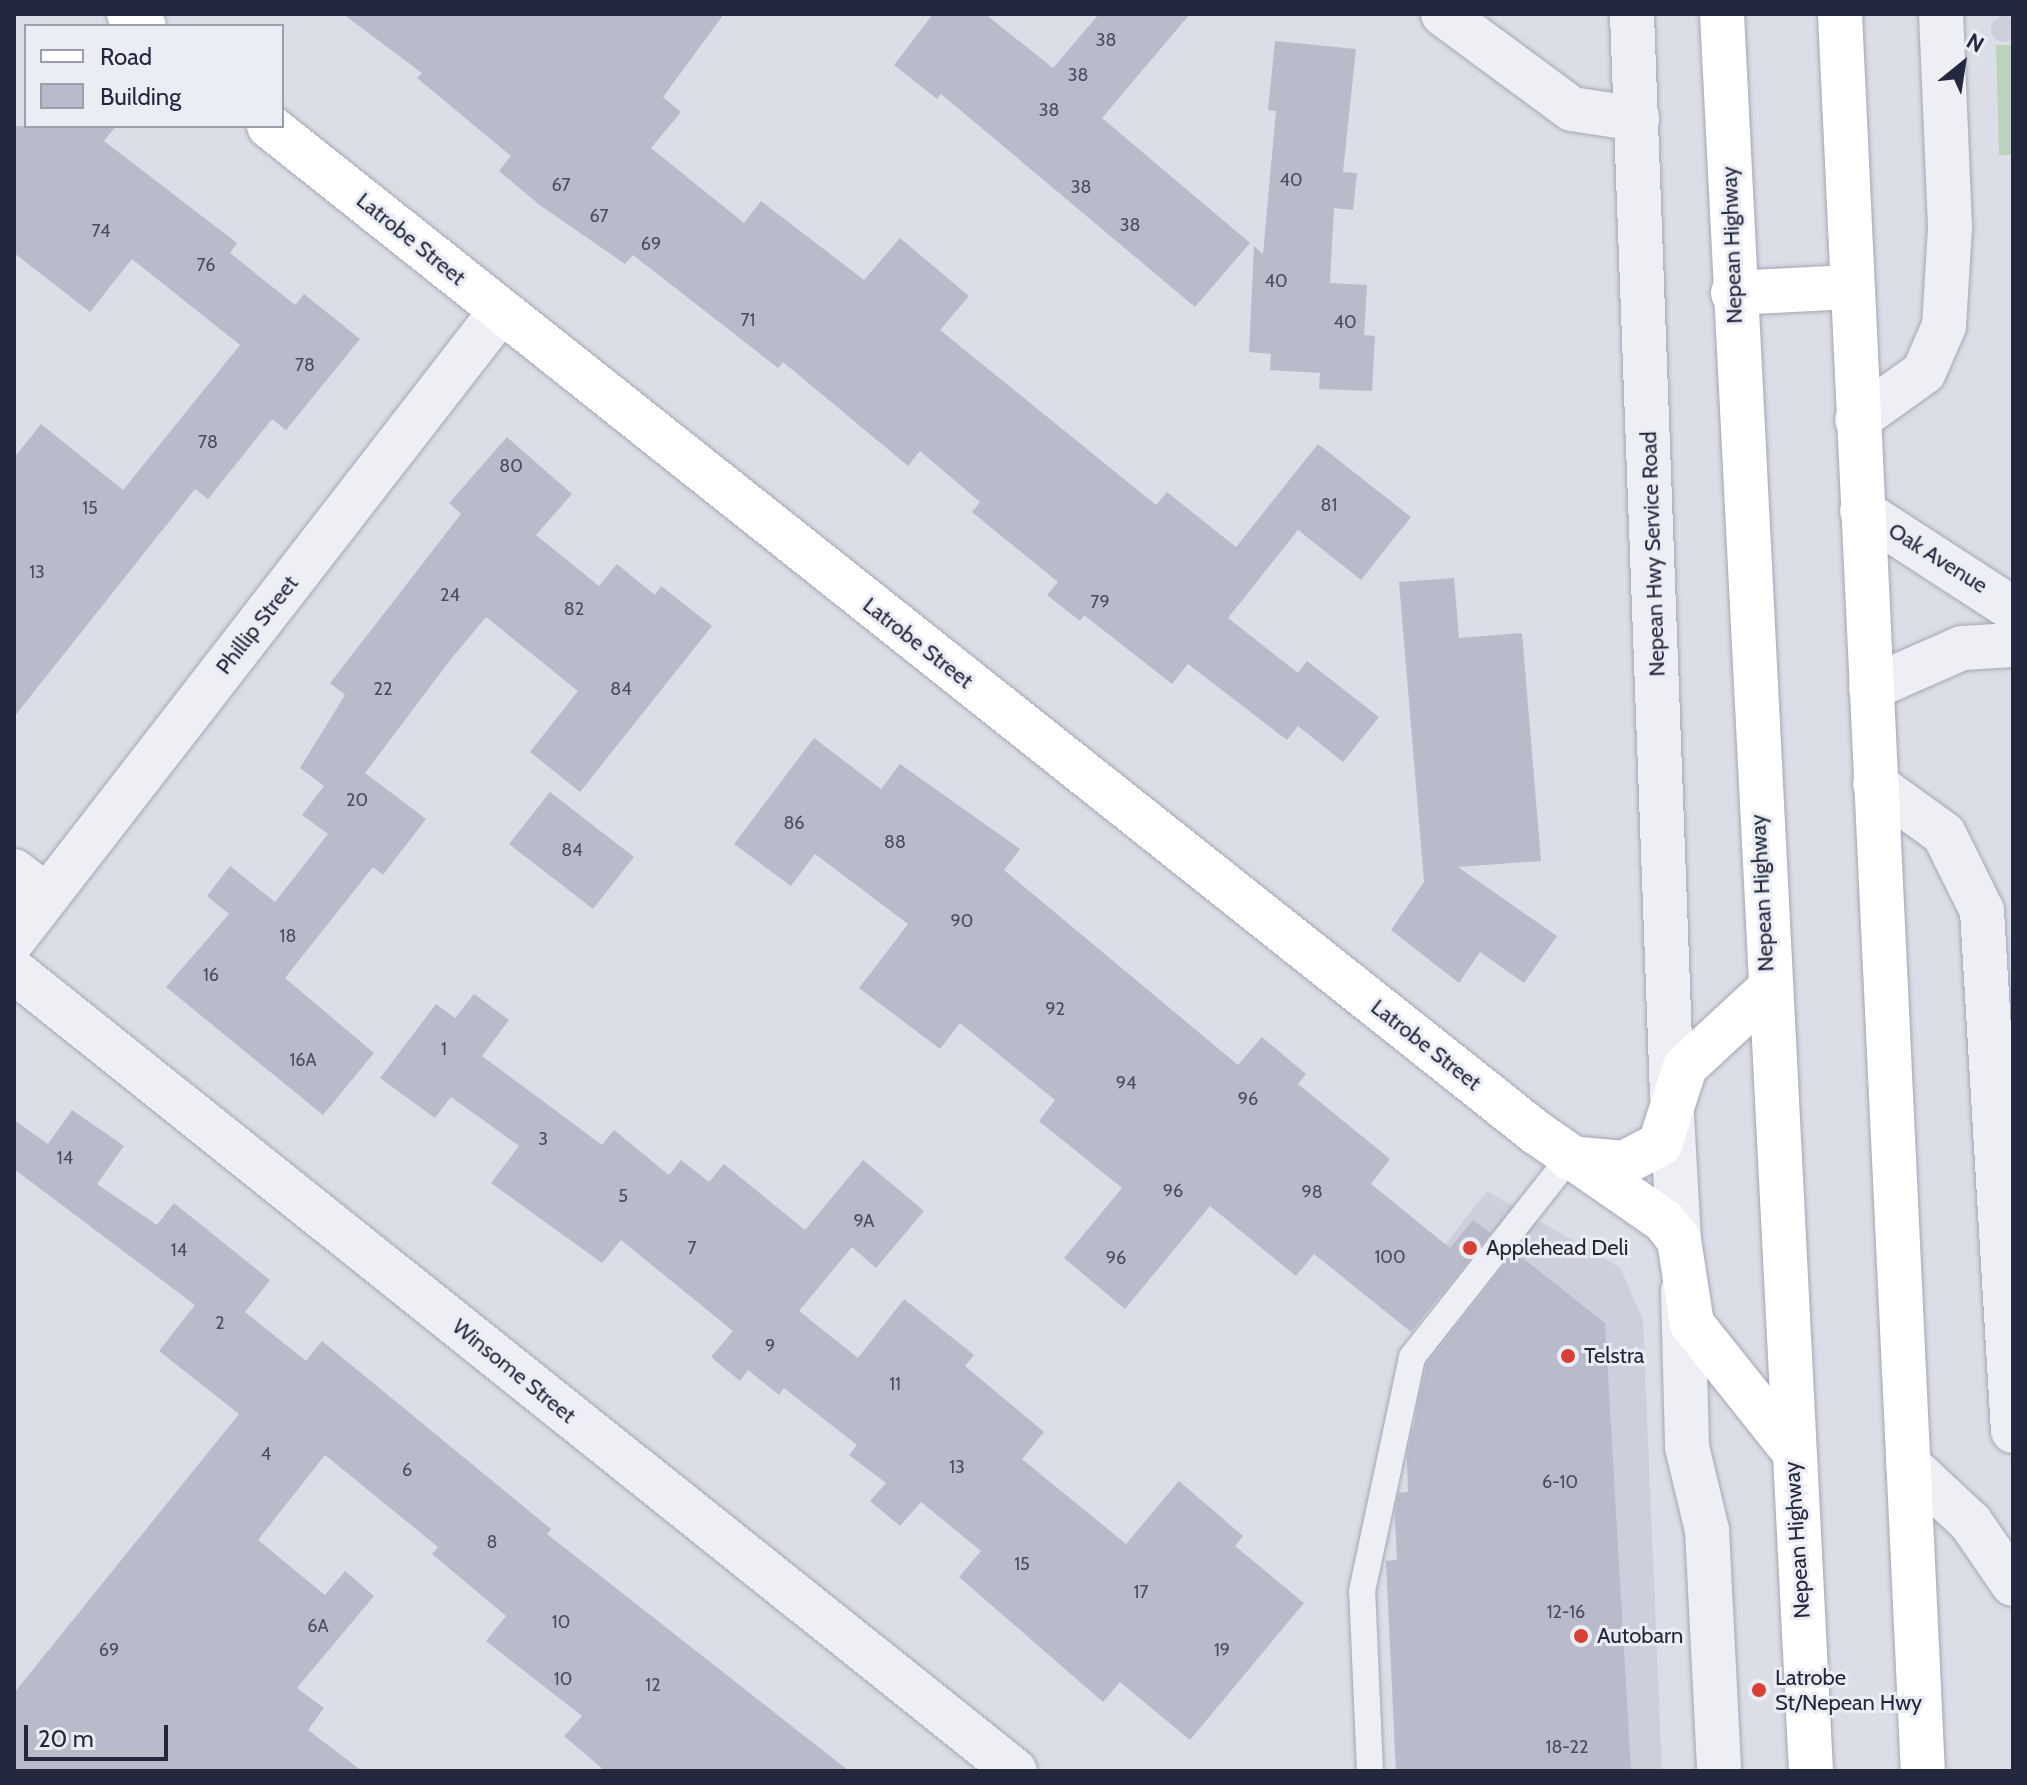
<!DOCTYPE html>
<html>
<head>
<meta charset="utf-8">
<style>
	body { margin:0 }
	#map { position:relative; width:2027px; height:1785px; overflow:hidden; background:#dcdee7; font-family:Cabin,sans-serif }
	div>[style] { position:absolute }
	.built>* { inset:0; background:#cdd0dc }
	.round { border-radius:50% }
	.green>* { inset:0; background:#bdd2bc }
	.building>* { inset:0; background:#b8bbca }
	.roads { filter:drop-shadow(0 0 2px #a5a7b4) drop-shadow(0 0 2px #a5a7b4) }
	.lane>* { height:26px; margin:-13px; padding:0 13px; transform-origin:13px; border-radius:13px; background:#eeeff5 }
	.street>* { height:44px; margin:-22px; padding:0 22px; transform-origin:22px; border-radius:22px; background:#eeeff5 }
	.secondary>* { height:44px; margin:-22px; padding:0 22px; transform-origin:22px; border-radius:22px; background:#fff }
	.highway>* { height:44px; margin:-22px; padding:0 22px; transform-origin:22px; border-radius:22px; background:#fff }
	.dots>* { width:22px; height:22px; translate:-50% -50%; box-sizing:border-box; border:4px solid #ebedf5; border-radius:50% }
	span { translate:-50% -50%; white-space:nowrap; text-align:center; line-height:1.15; -webkit-text-stroke:6px #ebedf5; paint-order:stroke }
	.number-label { font-size:18px; color:#494d61 }
	.number-label span { -webkit-text-stroke-width:0 }
	.street-label { font-size:22px; color:#24283e }
	.poi-label { font-size:22px; color:#24283e }
	.left { translate:0 -50%; text-align:left }
	.frame { position:absolute; inset:0; border:16px solid #24283e; pointer-events:none }
	.legend { position:absolute; left:24px; top:24px; width:260px; height:104px; box-sizing:border-box; background:#ebedf5; border:2px solid #9b9eac; margin:0; padding:10px 14px; list-style:none; font-size:24px; color:#24283e }
	.legend li { display:flex; align-items:center; gap:16px; height:40px }
	.legend b { width:40px; border:2px solid #9b9eac }
	.north { position:absolute; left:1923px; top:24px; width:80px; height:80px; -webkit-text-stroke:6px #ebedf5; paint-order:stroke; rotate:30deg; font-size:22px; font-weight:700; line-height:32px; text-align:center; color:#24283e }
	.north::after { content:''; display:block; margin:auto; width:28px; height:36px; background:#24283e; clip-path:polygon(50% 0,100% 100%,50% 72%,0 100%) }
	.scale { position:absolute; left:24px; top:1725px; width:144px; height:36px; box-sizing:border-box; border:4px solid #24283e; border-top:0; padding-left:10px; font-size:24px; line-height:28px; white-space:nowrap; color:#24283e; -webkit-text-stroke:6px #ebedf5; paint-order:stroke }
</style>
</head>
<body>
<div id="map">
	<div class="built">
		<div class="round" style="left:1991px;top:16px;width:26px;height:26px"></div>
		<div style="clip-path:polygon(1487px 1191px,1620px 1267px,1643px 1320px,1662px 1771px,1396px 1771px,1386px 1561px,1397px 1560px,1393px 1494px,1408px 1492px,1406px 1428px,1414px 1427px,1420px 1360px,1448px 1302px,1419px 1278px)"></div>
	</div>
	<div class="green">
		<div style="clip-path:polygon(1996px 45px,2013px 45px,2013px 155px,1999px 155px)"></div>
	</div>
	<div class="building">
		<div style="clip-path:polygon(343px 14px,724px 14px,663px 97px,681px 112px,651px 148px,744px 223px,761px 201px,864px 280px,900px 238px,969px 296px,940px 330px,1156px 505px,1167px 492px,1236px 547px,1318px 444px,1411px 517px,1361px 580px,1298px 530px,1228px 618px,1298px 673px,1307px 661px,1379px 717px,1343px 762px,1298px 726px,1287px 740px,1188px 664px,1172px 684px,1084px 615px,1080px 621px,1047px 595px,1058px 582px,972px 512px,980px 502px,920px 451px,908px 466px,783px 362px,778px 368px,633px 255px,625px 264px,541px 206px,499px 171px,511px 156px,417px 78px,422px 73px)"></div>
		<div style="clip-path:polygon(933px 14px,985px 14px,1053px 68px,1099px 14px,1190px 14px,1102px 118px,1250px 243px,1195px 307px,941px 94px,937px 99px,894px 65px)"></div>
		<div style="clip-path:polygon(1275px 41px,1356px 49px,1343px 172px,1357px 173px,1353px 210px,1334px 208px,1330px 283px,1367px 285px,1364px 335px,1375px 336px,1372px 391px,1319px 389px,1320px 373px,1270px 370px,1271px 354px,1249px 352px,1254px 246px,1263px 254px,1276px 111px,1268px 110px)"></div>
		<div style="clip-path:polygon(14px 126px,116px 126px,104px 141px,237px 243px,230px 253px,295px 305px,304px 294px,360px 339px,286px 430px,272px 419px,208px 499px,195px 489px,14px 717px,14px 458px,41px 424px,123px 490px,240px 345px,132px 259px,90px 312px,14px 253px)"></div>
		<div style="clip-path:polygon(507px 437px,572px 494px,536px 535px,599px 586px,617px 564px,655px 595px,661px 586px,712px 626px,580px 792px,530px 752px,578px 691px,486px 617px,451px 659px,365px 773px,426px 819px,383px 875px,373px 867px,285px 978px,374px 1053px,323px 1115px,166px 987px,229px 914px,207px 896px,230px 866px,275px 902px,328px 834px,302px 815px,324px 786px,300px 768px,345px 695px,330px 683px,461px 514px,449px 503px)"></div>
		<div style="clip-path:polygon(1454px 578px,1459px 638px,1522px 633px,1541px 861px,1458px 867px,1557px 936px,1524px 983px,1480px 952px,1459px 983px,1391px 930px,1424px 882px,1399px 582px)"></div>
		<div style="clip-path:polygon(814px 738px,881px 789px,900px 764px,1020px 849px,1004px 870px,1238px 1065px,1262px 1037px,1306px 1074px,1298px 1084px,1390px 1159px,1371px 1184px,1450px 1248px,1473px 1220px,1490px 1233px,1411px 1332px,1314px 1254px,1296px 1276px,1210px 1206px,1125px 1309px,1064px 1258px,1122px 1188px,1039px 1121px,1055px 1100px,960px 1023px,940px 1049px,859px 988px,908px 924px,815px 854px,791px 886px,734px 844px)"></div>
		<div style="clip-path:polygon(550px 792px,634px 857px,593px 909px,509px 844px)"></div>
		<div style="clip-path:polygon(474px 994px,509px 1020px,482px 1056px,602px 1145px,614px 1130px,669px 1175px,681px 1160px,709px 1182px,724px 1164px,805px 1230px,863px 1160px,924px 1211px,876px 1268px,852px 1247px,799px 1311px,858px 1358px,904px 1299px,974px 1355px,965px 1366px,1044px 1432px,1022px 1459px,1126px 1544px,1179px 1481px,1243px 1536px,1235px 1546px,1304px 1603px,1190px 1740px,1120px 1682px,1103px 1702px,959px 1577px,981px 1551px,921px 1502px,900px 1526px,870px 1501px,886px 1483px,849px 1455px,857px 1445px,784px 1388px,779px 1395px,748px 1370px,740px 1381px,711px 1357px,733px 1331px,621px 1240px,602px 1263px,491px 1183px,519px 1146px,451px 1097px,435px 1118px,380px 1078px,436px 1004px,455px 1018px)"></div>
		<div style="clip-path:polygon(72px 1110px,124px 1146px,97px 1184px,157px 1225px,174px 1203px,270px 1280px,245px 1312px,306px 1361px,322px 1341px,551px 1529px,547px 1534px,849px 1771px,605px 1771px,564px 1736px,582px 1716px,486px 1641px,506px 1616px,432px 1554px,438px 1547px,325px 1455px,258px 1540px,325px 1595px,345px 1571px,374px 1596px,297px 1688px,324px 1708px,308px 1730px,362px 1771px,14px 1771px,14px 1693px,239px 1414px,159px 1351px,195px 1305px,14px 1169px,14px 1120px,48px 1144px)"></div>
		<div style="clip-path:polygon(1515px 1252px,1605px 1323px,1631px 1771px,1396px 1771px,1386px 1561px,1397px 1560px,1395px 1515px,1399px 1493px,1408px 1492px,1407px 1457px,1427px 1364px)"></div>
	</div>
	<div class="roads">
		<div class="lane">
			<div style="left:1370px;top:1771px;width:180px;rotate:-92.5deg"></div>
			<div style="left:1362px;top:1591px;width:239px;rotate:-77.9deg"></div>
			<div style="left:1412px;top:1357px;width:253px;rotate:-51.7deg"></div>
		</div>
		<div class="street">
			<div style="left:1443px;top:14px;width:160px;rotate:36.4deg"></div>
			<div style="left:1572px;top:109px;width:66px;rotate:8.7deg"></div>
			<div style="left:1632px;top:14px;width:1082px;rotate:87.88deg"></div>
			<div style="left:1857px;top:420px;width:82px;rotate:-35.6deg"></div>
			<div style="left:1924px;top:372px;width:50px;rotate:-66.5deg"></div>
			<div style="left:1944px;top:326px;width:99px;rotate:-86.5deg"></div>
			<div style="left:1950px;top:227px;width:213px;rotate:-92.4deg"></div>
			<div style="left:1862px;top:511px;width:180px;rotate:33deg"></div>
			<div style="left:1871px;top:688px;width:99px;rotate:-23.7deg"></div>
			<div style="left:1962px;top:648px;width:51px;rotate:-3.4deg"></div>
			<div style="left:1875px;top:784px;width:85px;rotate:35.9deg"></div>
			<div style="left:1944px;top:834px;width:86px;rotate:63.7deg"></div>
			<div style="left:1982px;top:911px;width:521px;rotate:86.59deg"></div>
			<div style="left:14px;top:871px;width:41px;rotate:37.1deg"></div>
			<div style="left:14px;top:939px;width:795px;rotate:-52.21deg"></div>
			<div style="left:14px;top:971px;width:1281px;rotate:38.63deg"></div>
			<div style="left:1672px;top:1115px;width:125px;rotate:86.8deg"></div>
			<div style="left:1683px;top:1291px;width:156px;rotate:88.5deg"></div>
			<div style="left:1687px;top:1447px;width:85px;rotate:76.5deg"></div>
			<div style="left:1707px;top:1530px;width:241px;rotate:87.1deg"></div>
			<div style="left:1908px;top:1464px;width:86px;rotate:43.1deg"></div>
			<div style="left:1971px;top:1523px;width:74px;rotate:55.5deg"></div>
		</div>
		<div class="secondary">
			<div style="left:129px;top:14px;width:19px;rotate:39deg"></div>
			<div style="left:269px;top:126px;width:1619px;rotate:38.46deg"></div>
			<div style="left:1537px;top:1133px;width:155px;rotate:34.7deg"></div>
			<div style="left:1664px;top:1221px;width:24px;rotate:52deg"></div>
			<div style="left:1679px;top:1240px;width:85px;rotate:81.2deg"></div>
			<div style="left:1692px;top:1324px;width:159px;rotate:51.4deg"></div>
			<div style="left:1569px;top:1158px;width:55px;rotate:5.2deg"></div>
			<div style="left:1624px;top:1163px;width:41px;rotate:-27.8deg"></div>
			<div style="left:1660px;top:1144px;width:81px;rotate:-72deg"></div>
			<div style="left:1685px;top:1067px;width:112px;rotate:-42.8deg"></div>
		</div>
		<div class="highway">
			<div style="left:1722px;top:14px;width:1759px;rotate:87.1deg"></div>
			<div style="left:1840px;top:14px;width:1759px;rotate:87.3deg"></div>
			<div style="left:1733px;top:293px;width:118px;rotate:-2.9deg"></div>
		</div>
	</div>
	<div class="dots">
		<div style="left:1470px;top:1248px;background:#d83f35"></div>
		<div style="left:1568px;top:1356px;background:#d83f35"></div>
		<div style="left:1581px;top:1636px;background:#d83f35"></div>
		<div style="left:1759px;top:1690px;background:#d83f35"></div>
	</div>
	<div class="number-label">
		<span style="left:1106px;top:40px">38</span>
		<span style="left:1078px;top:75px">38</span>
		<span style="left:1049px;top:110px">38</span>
		<span style="left:1291px;top:180px">40</span>
		<span style="left:561px;top:185px">67</span>
		<span style="left:1081px;top:187px">38</span>
		<span style="left:599px;top:216px">67</span>
		<span style="left:1130px;top:225px">38</span>
		<span style="left:101px;top:231px">74</span>
		<span style="left:651px;top:244px">69</span>
		<span style="left:206px;top:265px">76</span>
		<span style="left:1276px;top:281px">40</span>
		<span style="left:748px;top:320px">71</span>
		<span style="left:1345px;top:322px">40</span>
		<span style="left:305px;top:365px">78</span>
		<span style="left:208px;top:442px">78</span>
		<span style="left:511px;top:466px">80</span>
		<span style="left:1329px;top:505px">81</span>
		<span style="left:90px;top:508px">15</span>
		<span style="left:37px;top:572px">13</span>
		<span style="left:450px;top:595px">24</span>
		<span style="left:1100px;top:602px">79</span>
		<span style="left:574px;top:609px">82</span>
		<span style="left:383px;top:689px">22</span>
		<span style="left:621px;top:689px">84</span>
		<span style="left:357px;top:800px">20</span>
		<span style="left:794px;top:823px">86</span>
		<span style="left:895px;top:842px">88</span>
		<span style="left:572px;top:850px">84</span>
		<span style="left:962px;top:921px">90</span>
		<span style="left:288px;top:936px">18</span>
		<span style="left:211px;top:975px">16</span>
		<span style="left:1055px;top:1009px">92</span>
		<span style="left:444px;top:1049px">1</span>
		<span style="left:303px;top:1060px">16A</span>
		<span style="left:1126px;top:1083px">94</span>
		<span style="left:1248px;top:1099px">96</span>
		<span style="left:543px;top:1139px">3</span>
		<span style="left:65px;top:1158px">14</span>
		<span style="left:1173px;top:1191px">96</span>
		<span style="left:1312px;top:1192px">98</span>
		<span style="left:623px;top:1196px">5</span>
		<span style="left:864px;top:1221px">9A</span>
		<span style="left:692px;top:1248px">7</span>
		<span style="left:179px;top:1250px">14</span>
		<span style="left:1390px;top:1257px">100</span>
		<span style="left:1116px;top:1258px">96</span>
		<span style="left:220px;top:1323px">2</span>
		<span style="left:770px;top:1346px">9</span>
		<span style="left:895px;top:1384px">11</span>
		<span style="left:266px;top:1454px">4</span>
		<span style="left:957px;top:1467px">13</span>
		<span style="left:407px;top:1470px">6</span>
		<span style="left:1560px;top:1482px">6-10</span>
		<span style="left:492px;top:1542px">8</span>
		<span style="left:1022px;top:1564px">15</span>
		<span style="left:1141px;top:1592px">17</span>
		<span style="left:1566px;top:1612px">12-16</span>
		<span style="left:561px;top:1622px">10</span>
		<span style="left:318px;top:1626px">6A</span>
		<span style="left:109px;top:1650px">69</span>
		<span style="left:1222px;top:1650px">19</span>
		<span style="left:563px;top:1679px">10</span>
		<span style="left:653px;top:1685px">12</span>
		<span style="left:1567px;top:1747px">18-22</span>
	</div>
	<div class="street-label">
		<span style="left:411px;top:239px;rotate:39deg">Latrobe Street</span>
		<span style="left:1732px;top:245px;rotate:-92deg">Nepean Highway</span>
		<span style="left:1653px;top:554px;rotate:-92deg">Nepean Hwy Service Road</span>
		<span style="left:1938px;top:558px;rotate:32deg">Oak Avenue</span>
		<span style="left:257px;top:625px;rotate:-52deg">Phillip Street</span>
		<span style="left:918px;top:643px;rotate:38deg">Latrobe Street</span>
		<span style="left:1762px;top:893px;rotate:-93deg">Nepean Highway</span>
		<span style="left:1426px;top:1045px;rotate:38deg">Latrobe Street</span>
		<span style="left:514px;top:1371px;rotate:39deg">Winsome Street</span>
		<span style="left:1797px;top:1540px;rotate:-94deg">Nepean Highway</span>
	</div>
	<div class="poi-label">
		<span class="left" style="left:1486px;top:1248px">Applehead Deli</span>
		<span class="left" style="left:1584px;top:1356px">Telstra</span>
		<span class="left" style="left:1597px;top:1636px">Autobarn</span>
		<span class="left" style="left:1775px;top:1690px">Latrobe<br>St/Nepean Hwy</span>
	</div>
	<div class="frame"></div>
	<ul class="legend">
	<li><b style="height:10px;background:#fff"></b>Road</li>
	<li><b style="height:22px;background:#b8bbca"></b>Building</li>
	</ul>
	<div class="north">N</div>
	<div class="scale">20 m</div>
</div>
</body>
</html>
